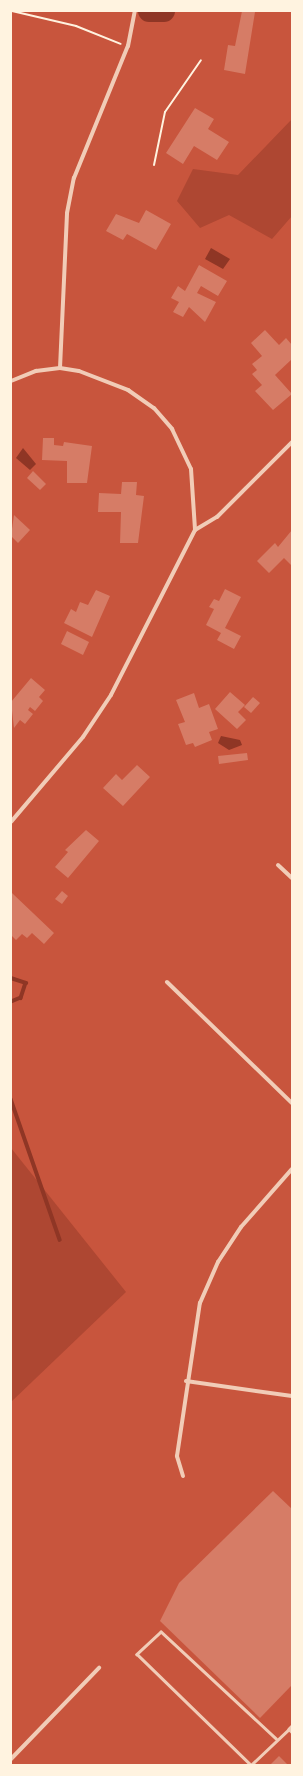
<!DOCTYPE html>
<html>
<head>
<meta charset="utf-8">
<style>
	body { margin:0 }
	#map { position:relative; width:303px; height:1776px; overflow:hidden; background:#c8553d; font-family:Helvetica,sans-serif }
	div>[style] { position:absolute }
	.green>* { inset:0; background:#ae4732 }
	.water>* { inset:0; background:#8f3625 }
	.stream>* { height:3.5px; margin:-1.75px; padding:0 1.75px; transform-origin:1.75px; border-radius:1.75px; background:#8f3625 }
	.river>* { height:22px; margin:-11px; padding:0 11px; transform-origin:11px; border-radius:11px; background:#8f3625 }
	.building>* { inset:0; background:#d67c66 }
	.path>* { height:2px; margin:-1px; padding:0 1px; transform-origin:1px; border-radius:1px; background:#fff3e0 }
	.service>* { height:2.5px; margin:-1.25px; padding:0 1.25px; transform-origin:1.25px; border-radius:1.25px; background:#f1ccb7 }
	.minor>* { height:4px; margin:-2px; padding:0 2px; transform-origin:2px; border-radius:2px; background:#f1ccb7 }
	span { translate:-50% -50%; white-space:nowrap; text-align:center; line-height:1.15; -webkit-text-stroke:3px #fff3e0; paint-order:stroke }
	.frame { position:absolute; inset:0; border:12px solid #fff3e0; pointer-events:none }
</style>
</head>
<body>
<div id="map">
	<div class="green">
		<div style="clip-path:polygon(292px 119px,292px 216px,272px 239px,229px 215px,200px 228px,177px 201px,193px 169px,238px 175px)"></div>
		<div style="clip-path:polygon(11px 1148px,126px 1292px,11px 1402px)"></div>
	</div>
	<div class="water">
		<div style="clip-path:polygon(211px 248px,230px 259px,223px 269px,205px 259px)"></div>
		<div style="clip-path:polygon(23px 448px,36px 464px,30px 470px,16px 458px)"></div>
		<div style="clip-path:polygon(221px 736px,240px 740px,242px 745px,229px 750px,218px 743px)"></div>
	</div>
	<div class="stream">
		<div style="left:11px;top:978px;width:16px;rotate:18deg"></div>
		<div style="left:26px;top:983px;width:16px;rotate:108deg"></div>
		<div style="left:21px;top:998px;width:11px;rotate:158deg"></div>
		<div style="left:11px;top:1099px;width:149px;rotate:70.8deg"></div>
	</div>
	<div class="river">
		<div style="left:149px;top:11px;width:15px"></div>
	</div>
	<div class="building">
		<div style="clip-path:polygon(242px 11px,255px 12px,245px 74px,224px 70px,228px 45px,235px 46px)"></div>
		<div style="clip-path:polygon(195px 108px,214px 119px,208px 129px,229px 142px,217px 160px,194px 146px,183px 164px,166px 153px)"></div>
		<div style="clip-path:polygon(146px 210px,171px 224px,156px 250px,127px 234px,123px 240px,106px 231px,116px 214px,139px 223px)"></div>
		<div style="clip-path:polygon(199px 265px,227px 281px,218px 296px,201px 286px,197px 293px,216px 302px,205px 322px,189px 307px,183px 317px,173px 312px,179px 302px,171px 298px,178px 286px,185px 291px)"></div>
		<div style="clip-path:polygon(265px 330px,279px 345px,286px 338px,292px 345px,292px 359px,275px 375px,292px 394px,273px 410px,255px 391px,262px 385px,252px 374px,257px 370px,252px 364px,262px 356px,251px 343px)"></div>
		<div style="clip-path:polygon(43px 438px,54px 438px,54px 445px,63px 446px,64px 442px,92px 446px,87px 483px,67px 483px,67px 461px,42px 460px)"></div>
		<div style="clip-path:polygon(33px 471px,46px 484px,40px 490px,27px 478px)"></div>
		<div style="clip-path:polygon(122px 482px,137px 482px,136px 495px,144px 496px,138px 543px,120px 543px,121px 512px,98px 512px,99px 493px,121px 494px)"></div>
		<div style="clip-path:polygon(14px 515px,30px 530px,18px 543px,11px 536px)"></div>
		<div style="clip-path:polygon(292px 530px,292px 566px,284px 558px,269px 573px,257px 561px,275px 543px,278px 547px)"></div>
		<div style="clip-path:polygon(225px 589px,241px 597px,225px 628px,241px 636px,234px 649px,217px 640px,221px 633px,206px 625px,214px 609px,209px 607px,214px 599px,219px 601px)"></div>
		<div style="clip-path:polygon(96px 590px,110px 596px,92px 637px,64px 623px,71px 609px,76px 612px,80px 602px,88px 605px)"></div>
		<div style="clip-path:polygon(67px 631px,89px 642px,83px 655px,61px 644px)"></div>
		<div style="clip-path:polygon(31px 678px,45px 690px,39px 697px,43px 701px,35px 711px,30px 707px,28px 710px,33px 714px,25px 724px,20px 720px,14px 728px,11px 702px)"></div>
		<div style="clip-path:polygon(230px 692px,245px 705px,238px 712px,246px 720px,237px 729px,215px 709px)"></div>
		<div style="clip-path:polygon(194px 693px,199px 708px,209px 704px,218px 729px,209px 732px,212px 740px,195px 747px,193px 743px,186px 745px,178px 724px,185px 722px,176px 700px)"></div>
		<div style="clip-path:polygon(253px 697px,260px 703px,251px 713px,244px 707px)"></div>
		<div style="clip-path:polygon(247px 753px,248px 760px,219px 764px,218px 756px)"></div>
		<div style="clip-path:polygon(137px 765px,150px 777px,123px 806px,103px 788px,116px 774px,122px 780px)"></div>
		<div style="clip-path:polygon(86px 830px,99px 841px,68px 878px,55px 867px,68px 852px,65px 850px)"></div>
		<div style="clip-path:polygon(62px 891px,68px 896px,62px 904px,55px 899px)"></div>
		<div style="clip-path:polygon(12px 893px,54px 933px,44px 944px,32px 933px,27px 938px,22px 934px,16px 940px,11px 935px)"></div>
		<div style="clip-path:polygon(273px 1491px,292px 1509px,292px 1685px,260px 1718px,160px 1621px,179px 1583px)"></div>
		<div style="clip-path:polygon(279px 1756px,288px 1765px,270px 1765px)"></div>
	</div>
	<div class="path">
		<div style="left:12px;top:11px;width:66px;rotate:13.2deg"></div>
		<div style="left:76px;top:26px;width:48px;rotate:21.8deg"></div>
		<div style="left:154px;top:165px;width:54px;rotate:-78.3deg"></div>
		<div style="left:165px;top:112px;width:63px;rotate:-55.3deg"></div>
	</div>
	<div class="service">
		<div style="left:292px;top:1726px;width:4px;rotate:135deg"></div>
		<div style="left:289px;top:1729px;width:4px;rotate:45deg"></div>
		<div style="left:276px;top:1739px;width:157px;rotate:-137.1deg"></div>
		<div style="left:161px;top:1632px;width:33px;rotate:137deg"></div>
		<div style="left:137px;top:1654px;width:159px;rotate:44.2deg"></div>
		<div style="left:251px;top:1765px;width:52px;rotate:-43.5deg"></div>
	</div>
	<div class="minor">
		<div style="left:60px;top:368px;width:155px;rotate:-87.4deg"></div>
		<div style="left:67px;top:213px;width:36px;rotate:-79deg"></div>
		<div style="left:74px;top:178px;width:143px;rotate:-67.8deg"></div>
		<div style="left:128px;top:46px;width:36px;rotate:-79deg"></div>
		<div style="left:11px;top:381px;width:27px;rotate:-22deg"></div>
		<div style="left:36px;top:371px;width:24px;rotate:-7deg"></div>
		<div style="left:60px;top:368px;width:19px;rotate:9deg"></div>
		<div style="left:79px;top:371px;width:53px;rotate:21.2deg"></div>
		<div style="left:128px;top:390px;width:32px;rotate:35deg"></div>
		<div style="left:154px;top:408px;width:28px;rotate:49deg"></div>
		<div style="left:172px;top:429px;width:44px;rotate:64.6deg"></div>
		<div style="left:191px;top:469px;width:61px;rotate:86.2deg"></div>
		<div style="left:195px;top:530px;width:185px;rotate:117deg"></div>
		<div style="left:111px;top:695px;width:50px;rotate:123.7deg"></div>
		<div style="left:83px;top:737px;width:111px;rotate:130.3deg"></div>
		<div style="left:195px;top:530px;width:26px;rotate:-31deg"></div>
		<div style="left:217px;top:517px;width:106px;rotate:-45deg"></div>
		<div style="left:278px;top:865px;width:19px;rotate:43deg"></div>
		<div style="left:167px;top:982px;width:174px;rotate:44.1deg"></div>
		<div style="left:186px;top:1381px;width:107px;rotate:8.1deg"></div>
		<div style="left:183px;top:1476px;width:21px;rotate:-107deg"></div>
		<div style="left:177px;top:1456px;width:155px;rotate:-81.5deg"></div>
		<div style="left:200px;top:1303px;width:45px;rotate:-66.3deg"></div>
		<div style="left:218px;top:1262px;width:42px;rotate:-56.7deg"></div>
		<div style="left:241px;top:1227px;width:77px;rotate:-48.7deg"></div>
		<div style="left:11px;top:1759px;width:127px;rotate:-46deg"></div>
	</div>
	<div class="frame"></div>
</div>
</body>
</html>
